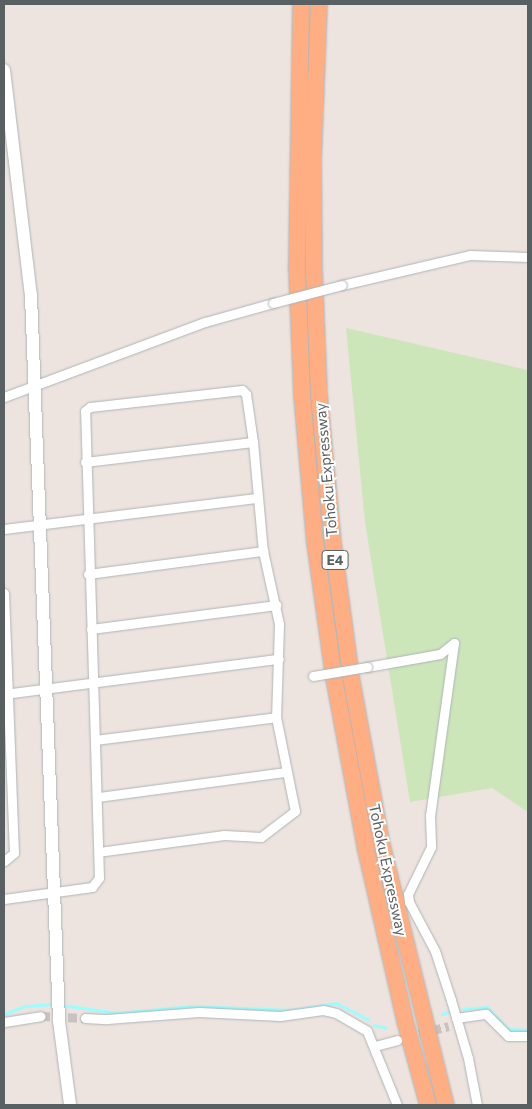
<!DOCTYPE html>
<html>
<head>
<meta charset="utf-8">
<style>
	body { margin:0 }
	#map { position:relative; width:532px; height:1109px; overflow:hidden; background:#ede4df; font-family:Commissioner,sans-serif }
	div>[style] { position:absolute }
	.green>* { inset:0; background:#cce6ba }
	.stream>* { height:3px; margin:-1.5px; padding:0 1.5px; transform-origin:1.5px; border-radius:1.5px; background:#9dfcff }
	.street-tunnel>* { height:9px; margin-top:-4.5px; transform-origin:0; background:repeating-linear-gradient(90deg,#c8c3c0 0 9px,transparent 0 13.5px) }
	.roads { filter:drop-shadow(0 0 1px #aeb4b6) drop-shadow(0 0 1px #aeb4b6) }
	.street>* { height:9px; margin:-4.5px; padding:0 4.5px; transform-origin:4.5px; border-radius:4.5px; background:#fff }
	.secondary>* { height:12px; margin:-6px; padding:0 6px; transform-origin:6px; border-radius:6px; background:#fff }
	.highway>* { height:16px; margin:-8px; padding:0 8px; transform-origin:8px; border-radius:8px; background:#ffae84 }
	.bridges { filter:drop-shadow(0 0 1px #aeb4b6) drop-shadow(0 0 1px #aeb4b6) }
	.street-bridge>* { height:9px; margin:-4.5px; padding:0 4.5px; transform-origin:4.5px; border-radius:4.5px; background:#fff }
	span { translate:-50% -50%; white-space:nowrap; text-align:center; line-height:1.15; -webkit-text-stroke:4px #fff; paint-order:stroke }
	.shield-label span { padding:1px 4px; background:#fff; border:1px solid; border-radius:4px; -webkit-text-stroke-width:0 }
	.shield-label { font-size:14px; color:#586062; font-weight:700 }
	.street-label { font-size:15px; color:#586062 }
	.frame { position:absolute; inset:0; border:5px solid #586062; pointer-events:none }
</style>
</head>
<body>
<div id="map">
	<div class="green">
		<div style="clip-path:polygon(346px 328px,528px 370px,528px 812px,492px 788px,410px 802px,365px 522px)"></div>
	</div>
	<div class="stream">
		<div style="left:62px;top:1005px;width:56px;rotate:8.3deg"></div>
		<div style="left:117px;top:1013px;width:75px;rotate:-5.3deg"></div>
		<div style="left:192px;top:1006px;width:99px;rotate:2.3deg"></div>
		<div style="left:291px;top:1010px;width:46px;rotate:-8.8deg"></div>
		<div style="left:336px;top:1003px;width:36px;rotate:27deg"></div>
		<div style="left:463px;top:1009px;width:24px;rotate:-5deg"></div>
		<div style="left:487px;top:1007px;width:30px;rotate:46deg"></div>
		<div style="left:508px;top:1029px;width:20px;rotate:3deg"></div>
		<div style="left:4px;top:1014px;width:22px;rotate:-21deg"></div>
		<div style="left:25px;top:1006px;width:31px;rotate:-4deg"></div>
		<div style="left:442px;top:1014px;width:9px;rotate:-21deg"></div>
		<div style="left:374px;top:1025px;width:12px;rotate:14deg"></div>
	</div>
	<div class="street-tunnel">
		<div style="left:41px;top:1016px;width:44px;rotate:2.6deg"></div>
		<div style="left:406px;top:1037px;width:44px;rotate:-14.3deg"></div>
	</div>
	<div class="roads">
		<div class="street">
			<div style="left:342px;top:285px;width:131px;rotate:-13.2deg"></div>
			<div style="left:470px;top:255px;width:58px;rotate:2deg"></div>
			<div style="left:4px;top:397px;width:215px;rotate:-20.5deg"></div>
			<div style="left:205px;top:322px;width:71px;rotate:-15.6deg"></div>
			<div style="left:85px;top:462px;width:169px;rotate:-6.8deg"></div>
			<div style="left:4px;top:529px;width:256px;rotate:-7deg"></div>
			<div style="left:88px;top:574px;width:177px;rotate:-7.5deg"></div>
			<div style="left:4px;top:593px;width:260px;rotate:87.8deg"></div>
			<div style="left:14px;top:853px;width:13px;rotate:141deg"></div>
			<div style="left:91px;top:629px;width:187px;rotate:-7.4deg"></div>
			<div style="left:454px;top:643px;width:174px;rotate:97.9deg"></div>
			<div style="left:430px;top:815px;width:32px;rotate:88deg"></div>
			<div style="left:431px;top:847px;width:52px;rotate:116.1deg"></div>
			<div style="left:408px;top:894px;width:8px;rotate:83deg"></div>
			<div style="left:409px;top:902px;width:55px;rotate:62deg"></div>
			<div style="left:435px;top:951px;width:52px;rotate:71.9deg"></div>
			<div style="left:451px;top:1000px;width:60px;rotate:73.7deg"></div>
			<div style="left:468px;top:1058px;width:48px;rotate:79.2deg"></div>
			<div style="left:367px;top:667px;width:74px;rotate:-10.1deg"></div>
			<div style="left:440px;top:654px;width:18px;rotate:-38deg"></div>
			<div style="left:4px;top:694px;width:277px;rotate:-7.3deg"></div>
			<div style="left:95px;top:740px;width:182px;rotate:-7.2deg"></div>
			<div style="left:98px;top:797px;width:189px;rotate:-7.6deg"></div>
			<div style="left:4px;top:899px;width:89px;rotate:-7.8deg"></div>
			<div style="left:92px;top:887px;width:11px;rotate:-52deg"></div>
			<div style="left:99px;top:878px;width:467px;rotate:-91.7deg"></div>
			<div style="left:85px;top:411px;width:6px;rotate:-39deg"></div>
			<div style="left:90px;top:407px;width:153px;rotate:-6.4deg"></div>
			<div style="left:242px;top:390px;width:6px;rotate:45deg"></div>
			<div style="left:246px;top:394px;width:49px;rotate:81.7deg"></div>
			<div style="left:253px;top:442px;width:109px;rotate:84.8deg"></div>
			<div style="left:263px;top:551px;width:75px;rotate:77.6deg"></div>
			<div style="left:279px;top:624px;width:93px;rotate:91.8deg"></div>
			<div style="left:276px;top:717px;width:96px;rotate:78.6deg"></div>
			<div style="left:295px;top:811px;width:43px;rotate:142.6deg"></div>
			<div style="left:261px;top:837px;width:37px;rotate:-177deg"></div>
			<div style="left:224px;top:835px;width:126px;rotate:172.3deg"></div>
			<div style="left:85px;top:1018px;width:22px;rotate:3deg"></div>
			<div style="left:107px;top:1019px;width:92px;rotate:-4.4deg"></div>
			<div style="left:199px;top:1012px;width:81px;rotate:2.8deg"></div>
			<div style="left:280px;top:1016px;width:43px;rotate:-7.9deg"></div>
			<div style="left:323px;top:1010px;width:13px;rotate:13deg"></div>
			<div style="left:336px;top:1013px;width:36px;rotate:30deg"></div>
			<div style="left:367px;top:1031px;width:80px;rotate:67.9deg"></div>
			<div style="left:456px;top:1018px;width:30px;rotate:-8deg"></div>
			<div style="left:486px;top:1014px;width:31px;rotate:45deg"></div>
			<div style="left:508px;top:1036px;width:20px"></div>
			<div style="left:4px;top:1022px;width:37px;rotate:-9deg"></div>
			<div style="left:375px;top:1046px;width:23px;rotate:-15deg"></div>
		</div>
		<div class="secondary">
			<div style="left:4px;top:70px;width:227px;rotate:83.2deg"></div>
			<div style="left:31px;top:295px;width:727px;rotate:87.79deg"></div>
			<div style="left:59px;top:1021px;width:85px;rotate:82.5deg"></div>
		</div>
		<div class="highway">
			<div style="left:301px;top:4px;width:267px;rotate:90.9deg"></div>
			<div style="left:297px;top:271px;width:124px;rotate:87.7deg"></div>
			<div style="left:302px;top:395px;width:149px;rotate:85deg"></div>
			<div style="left:315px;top:543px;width:136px;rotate:82deg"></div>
			<div style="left:334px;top:678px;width:171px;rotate:79.5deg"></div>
			<div style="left:365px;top:846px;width:180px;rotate:77.1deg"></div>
			<div style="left:405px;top:1021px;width:87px;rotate:74.7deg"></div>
			<div style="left:319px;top:4px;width:155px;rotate:92.2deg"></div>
			<div style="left:313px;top:159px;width:111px;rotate:89.5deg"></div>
			<div style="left:314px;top:270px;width:125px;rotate:87.7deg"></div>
			<div style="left:319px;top:395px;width:149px;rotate:84.6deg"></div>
			<div style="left:333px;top:543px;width:135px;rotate:82.3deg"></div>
			<div style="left:351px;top:677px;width:167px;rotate:79.6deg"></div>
			<div style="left:381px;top:841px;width:272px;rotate:76.2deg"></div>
		</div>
	</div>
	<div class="bridges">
		<div class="street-bridge">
			<div style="left:273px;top:303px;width:71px;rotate:-14.6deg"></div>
			<div style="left:313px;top:676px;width:55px;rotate:-9.5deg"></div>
		</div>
	</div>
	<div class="shield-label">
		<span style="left:335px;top:560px">E4</span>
	</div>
	<div class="street-label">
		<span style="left:326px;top:470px;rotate:-95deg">Tohoku Expressway</span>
		<span style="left:388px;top:870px;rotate:78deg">Tohoku Expressway</span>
	</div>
	<div class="frame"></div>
</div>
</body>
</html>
